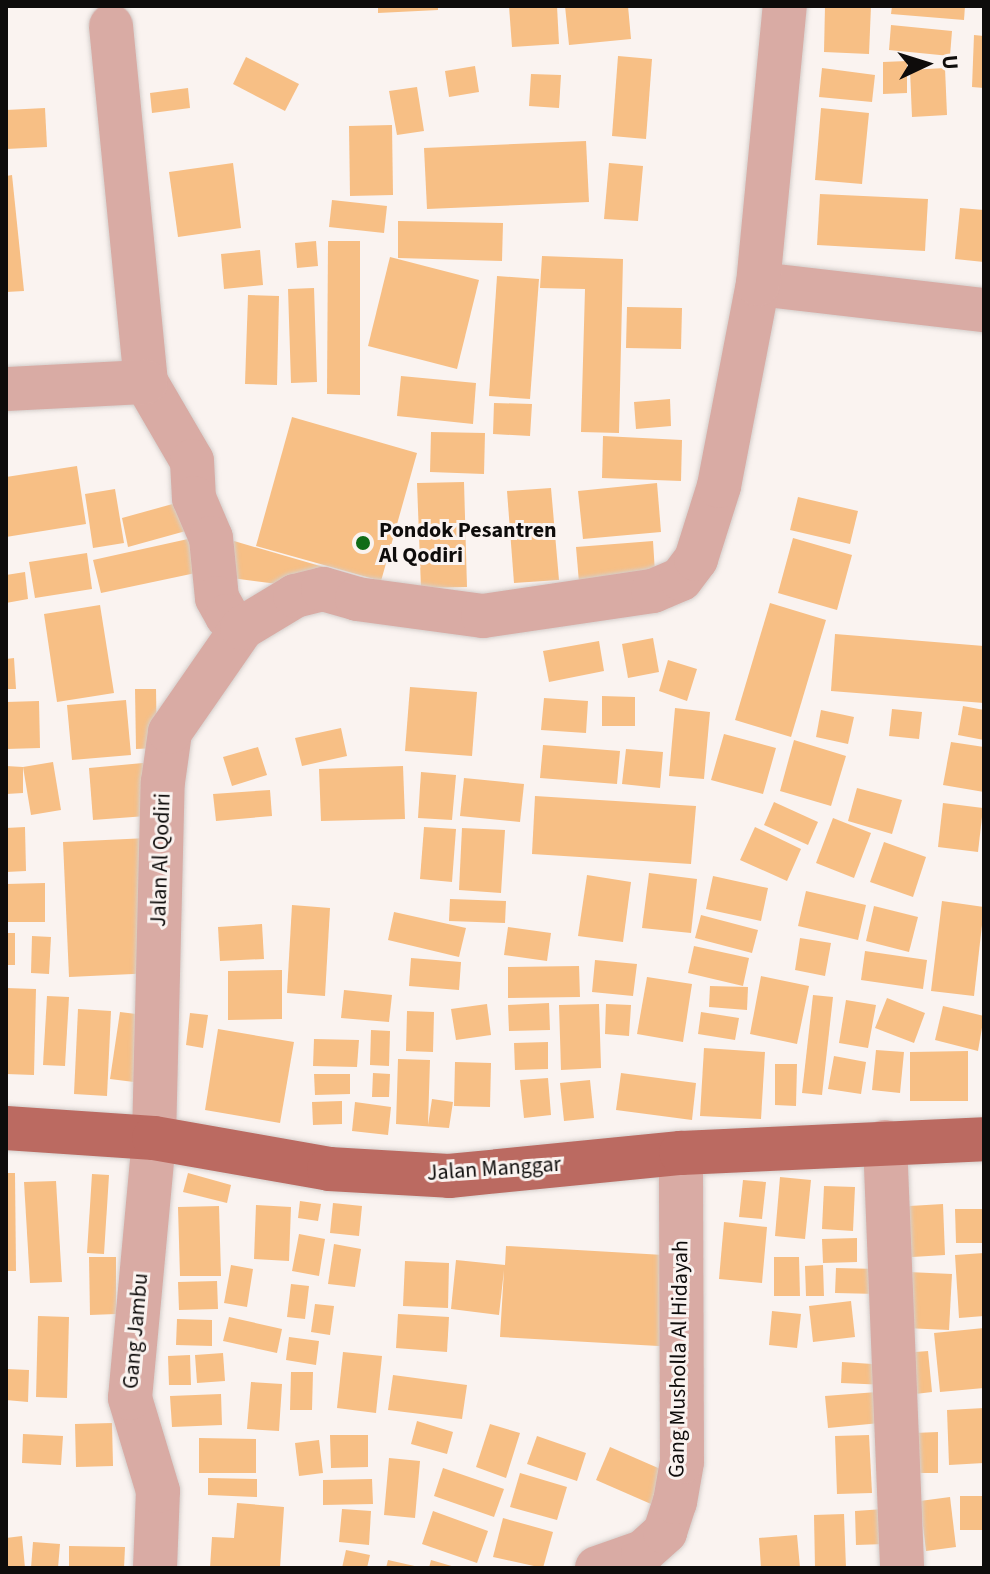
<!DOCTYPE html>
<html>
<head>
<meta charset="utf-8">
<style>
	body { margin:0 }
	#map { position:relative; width:990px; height:1574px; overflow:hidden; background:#faf3f0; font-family:"Source Sans 3",sans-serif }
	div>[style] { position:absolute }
	.building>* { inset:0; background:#f7bf85 }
	.roads { filter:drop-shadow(0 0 2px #d4cecb) drop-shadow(0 0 2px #d4cecb) }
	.minor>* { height:44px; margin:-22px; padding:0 22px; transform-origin:22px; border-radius:22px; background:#d9aba4 }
	.major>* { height:44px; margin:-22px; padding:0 22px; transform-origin:22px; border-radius:22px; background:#bb6a61 }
	.dots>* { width:22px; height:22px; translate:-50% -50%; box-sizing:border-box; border:4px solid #faf3f0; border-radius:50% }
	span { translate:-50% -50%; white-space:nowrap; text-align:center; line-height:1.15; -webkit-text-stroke:6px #faf3f0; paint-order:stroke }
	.poi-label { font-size:22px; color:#0e0c0b; font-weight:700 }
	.left { translate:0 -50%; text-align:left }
	.street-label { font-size:22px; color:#0e0c0b }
	.frame { position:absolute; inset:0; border:8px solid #0e0c0b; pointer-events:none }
	.north { position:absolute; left:886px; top:24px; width:80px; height:80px; -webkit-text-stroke:6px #faf3f0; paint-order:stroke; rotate:86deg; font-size:22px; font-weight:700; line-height:32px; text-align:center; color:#0e0c0b }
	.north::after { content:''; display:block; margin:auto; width:28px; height:36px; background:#0e0c0b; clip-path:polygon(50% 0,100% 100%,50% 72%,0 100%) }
</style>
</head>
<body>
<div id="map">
	<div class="building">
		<div style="clip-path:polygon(378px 6px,438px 6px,438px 10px,378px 13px)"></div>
		<div style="clip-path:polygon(509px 6px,557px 6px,559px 44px,512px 47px)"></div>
		<div style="clip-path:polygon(565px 6px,628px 6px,631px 39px,569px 45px)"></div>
		<div style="clip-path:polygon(825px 6px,871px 6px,869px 54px,824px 52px)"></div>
		<div style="clip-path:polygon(892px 6px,965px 6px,964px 20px,891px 14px)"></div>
		<div style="clip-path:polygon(891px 25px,952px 31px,950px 56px,889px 50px)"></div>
		<div style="clip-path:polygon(974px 35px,984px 36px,984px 88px,972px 87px)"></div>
		<div style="clip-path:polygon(618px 56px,652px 59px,646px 139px,612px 136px)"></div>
		<div style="clip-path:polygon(246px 57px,299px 84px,285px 111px,233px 84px)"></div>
		<div style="clip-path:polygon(907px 61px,907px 93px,883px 94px,883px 62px)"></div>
		<div style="clip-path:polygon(475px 66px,479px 92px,449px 97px,445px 71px)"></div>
		<div style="clip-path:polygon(822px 68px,875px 75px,872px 102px,819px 97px)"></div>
		<div style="clip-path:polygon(945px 68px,947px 115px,912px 117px,910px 70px)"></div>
		<div style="clip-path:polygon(531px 74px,561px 75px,559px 108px,529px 106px)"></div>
		<div style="clip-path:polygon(417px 87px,424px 131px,397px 135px,389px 91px)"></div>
		<div style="clip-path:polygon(188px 88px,190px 108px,152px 113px,150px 93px)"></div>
		<div style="clip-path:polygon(45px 108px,47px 147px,6px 149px,6px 110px)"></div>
		<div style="clip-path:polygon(821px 108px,869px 113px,862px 184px,815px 180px)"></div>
		<div style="clip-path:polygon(392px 125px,393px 195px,350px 196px,349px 126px)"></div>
		<div style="clip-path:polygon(586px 141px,589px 202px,427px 209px,424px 148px)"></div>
		<div style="clip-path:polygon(233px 163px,241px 228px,178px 237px,169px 172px)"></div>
		<div style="clip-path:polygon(609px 163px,643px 166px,638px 221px,604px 219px)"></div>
		<div style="clip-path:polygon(12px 175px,24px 291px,6px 292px,6px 176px)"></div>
		<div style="clip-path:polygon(820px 194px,928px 199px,925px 251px,817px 245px)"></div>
		<div style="clip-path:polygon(332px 200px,387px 206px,384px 233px,329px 227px)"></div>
		<div style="clip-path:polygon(960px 208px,984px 210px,984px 262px,955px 259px)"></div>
		<div style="clip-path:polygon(398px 221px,503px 223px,502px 261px,398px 258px)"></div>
		<div style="clip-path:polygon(316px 241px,318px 266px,297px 268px,295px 243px)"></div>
		<div style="clip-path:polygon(328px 241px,360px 241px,360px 395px,327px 394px)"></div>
		<div style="clip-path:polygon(260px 250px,263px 285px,224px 289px,221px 254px)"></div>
		<div style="clip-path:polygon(542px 256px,623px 259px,619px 433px,581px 432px,585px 289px,540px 288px)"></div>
		<div style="clip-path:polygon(390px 257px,479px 280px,457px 369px,368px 346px)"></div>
		<div style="clip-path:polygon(497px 276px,539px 279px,530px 399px,489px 396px)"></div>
		<div style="clip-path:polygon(314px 288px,317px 382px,291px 383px,288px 289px)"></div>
		<div style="clip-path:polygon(248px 295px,279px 296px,277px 385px,245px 384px)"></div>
		<div style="clip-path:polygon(627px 307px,682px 308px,681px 349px,626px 348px)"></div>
		<div style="clip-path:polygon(401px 376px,476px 383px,473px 424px,397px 416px)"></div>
		<div style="clip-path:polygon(670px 399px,671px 426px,636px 429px,634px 402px)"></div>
		<div style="clip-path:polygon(494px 403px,532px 404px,530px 436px,493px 434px)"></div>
		<div style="clip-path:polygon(292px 417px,417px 453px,381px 581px,256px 546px)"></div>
		<div style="clip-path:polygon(431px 432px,485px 433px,484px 474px,430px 472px)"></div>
		<div style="clip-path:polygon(603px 436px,682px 440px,681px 481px,602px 478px)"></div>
		<div style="clip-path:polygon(77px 466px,86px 524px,6px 537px,6px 477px)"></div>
		<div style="clip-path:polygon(464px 482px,467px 587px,421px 588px,417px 483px)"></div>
		<div style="clip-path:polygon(657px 483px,661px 532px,583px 539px,578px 491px)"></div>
		<div style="clip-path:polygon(551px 488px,559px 580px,514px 583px,507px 491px)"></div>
		<div style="clip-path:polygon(115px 489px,124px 543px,93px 548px,85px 494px)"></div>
		<div style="clip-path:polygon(798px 497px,858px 511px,850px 544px,790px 530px)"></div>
		<div style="clip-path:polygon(187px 500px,193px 529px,128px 547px,122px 518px)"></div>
		<div style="clip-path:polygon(197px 537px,205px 571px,101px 593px,93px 560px)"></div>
		<div style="clip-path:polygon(793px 538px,852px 555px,837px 610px,778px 593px)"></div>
		<div style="clip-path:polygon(234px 541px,327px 568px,309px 588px,224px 577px)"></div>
		<div style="clip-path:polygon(653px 541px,656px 588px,580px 594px,576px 547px)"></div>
		<div style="clip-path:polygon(87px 553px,92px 589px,35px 598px,29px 562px)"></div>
		<div style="clip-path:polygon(25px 572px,28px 599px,6px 603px,6px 575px)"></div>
		<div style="clip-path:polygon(770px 603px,826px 620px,791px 737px,735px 720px)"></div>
		<div style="clip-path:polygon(100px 605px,114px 693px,57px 702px,44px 614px)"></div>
		<div style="clip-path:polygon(835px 634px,984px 646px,984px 703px,831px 691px)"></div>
		<div style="clip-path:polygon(653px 638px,659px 672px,628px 678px,622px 644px)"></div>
		<div style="clip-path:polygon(599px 641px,604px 671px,549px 682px,543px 651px)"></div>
		<div style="clip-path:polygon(14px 658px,16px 689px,6px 689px,6px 659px)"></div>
		<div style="clip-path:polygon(668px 660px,697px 669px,687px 701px,659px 691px)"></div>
		<div style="clip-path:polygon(410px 687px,477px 692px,472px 756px,405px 751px)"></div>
		<div style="clip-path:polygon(135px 689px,156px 689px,157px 748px,136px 749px)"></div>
		<div style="clip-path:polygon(602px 696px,635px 697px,635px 726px,602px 726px)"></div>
		<div style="clip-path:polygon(544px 698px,588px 701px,586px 733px,541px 730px)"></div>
		<div style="clip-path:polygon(126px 700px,131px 755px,72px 760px,67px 705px)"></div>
		<div style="clip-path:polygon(39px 701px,40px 748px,6px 749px,6px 702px)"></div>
		<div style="clip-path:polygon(963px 706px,984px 710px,984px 740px,958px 735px)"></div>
		<div style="clip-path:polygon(675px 708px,710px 712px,704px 779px,669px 776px)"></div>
		<div style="clip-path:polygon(892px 709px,922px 712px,919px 739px,889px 736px)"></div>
		<div style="clip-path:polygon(821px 710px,854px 717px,848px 744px,816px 737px)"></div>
		<div style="clip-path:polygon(341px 728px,347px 756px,302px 766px,295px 738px)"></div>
		<div style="clip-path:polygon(724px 734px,776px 748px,763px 794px,711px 780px)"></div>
		<div style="clip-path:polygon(794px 740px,846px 756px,831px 806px,780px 791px)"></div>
		<div style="clip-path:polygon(951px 742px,984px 747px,984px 792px,943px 785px)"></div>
		<div style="clip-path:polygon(543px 745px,620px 751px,617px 784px,540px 778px)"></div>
		<div style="clip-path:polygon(258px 747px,267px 775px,232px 786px,223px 757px)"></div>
		<div style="clip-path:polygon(626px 749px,663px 752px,660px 788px,622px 784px)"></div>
		<div style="clip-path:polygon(53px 762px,61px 810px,31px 815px,23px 767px)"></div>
		<div style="clip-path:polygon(143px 763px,146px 816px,93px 820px,89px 768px)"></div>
		<div style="clip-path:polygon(6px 766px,23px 767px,23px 793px,6px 794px)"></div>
		<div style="clip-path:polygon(403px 766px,405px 819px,321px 821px,319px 769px)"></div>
		<div style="clip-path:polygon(421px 772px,456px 775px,452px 820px,418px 818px)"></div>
		<div style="clip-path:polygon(464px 778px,524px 784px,520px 822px,460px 816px)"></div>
		<div style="clip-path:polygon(857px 788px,902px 800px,892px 834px,848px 821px)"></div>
		<div style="clip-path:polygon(270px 790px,272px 816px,216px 821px,213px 794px)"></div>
		<div style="clip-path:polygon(535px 796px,696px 806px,691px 864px,532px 854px)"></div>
		<div style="clip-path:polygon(774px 802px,818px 822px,808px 845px,764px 825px)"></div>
		<div style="clip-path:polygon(943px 803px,983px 808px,978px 852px,938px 847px)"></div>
		<div style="clip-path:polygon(833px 818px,871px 833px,854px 878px,816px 863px)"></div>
		<div style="clip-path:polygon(25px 827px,26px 871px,6px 872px,6px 828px)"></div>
		<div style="clip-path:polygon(424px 827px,456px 829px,452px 882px,420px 879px)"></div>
		<div style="clip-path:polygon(755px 827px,801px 849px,787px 881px,740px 860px)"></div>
		<div style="clip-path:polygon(462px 828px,505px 830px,501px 893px,459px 890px)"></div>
		<div style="clip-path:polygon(148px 838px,154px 973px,69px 977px,63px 842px)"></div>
		<div style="clip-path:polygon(884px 842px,926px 857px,913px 897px,870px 882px)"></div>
		<div style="clip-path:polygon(649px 873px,697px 879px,691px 933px,642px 928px)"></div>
		<div style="clip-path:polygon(587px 875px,631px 882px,623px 942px,578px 936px)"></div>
		<div style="clip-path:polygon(713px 876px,768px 888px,761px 921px,706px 909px)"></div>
		<div style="clip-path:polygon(45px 883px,45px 922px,6px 922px,6px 884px)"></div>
		<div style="clip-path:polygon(806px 891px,866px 905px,858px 940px,798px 926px)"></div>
		<div style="clip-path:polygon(450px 899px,506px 901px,505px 923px,449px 921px)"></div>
		<div style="clip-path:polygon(942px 901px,984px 907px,974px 996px,931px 991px)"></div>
		<div style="clip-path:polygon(292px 905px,330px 908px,325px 996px,287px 993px)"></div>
		<div style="clip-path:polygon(874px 906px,918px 917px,909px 952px,866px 941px)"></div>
		<div style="clip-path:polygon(394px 912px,466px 928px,459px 957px,388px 940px)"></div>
		<div style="clip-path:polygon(701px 915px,758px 930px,752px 953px,695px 938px)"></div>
		<div style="clip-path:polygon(262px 924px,264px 959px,220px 961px,218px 927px)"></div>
		<div style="clip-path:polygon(508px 927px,551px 933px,547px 961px,504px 955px)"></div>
		<div style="clip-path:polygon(6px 933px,15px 933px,15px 965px,6px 965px)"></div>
		<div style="clip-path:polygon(32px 936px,51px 937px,49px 974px,31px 973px)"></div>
		<div style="clip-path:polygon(800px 938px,831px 943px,825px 976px,795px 970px)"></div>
		<div style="clip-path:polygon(694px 946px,749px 958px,743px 986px,688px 973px)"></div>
		<div style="clip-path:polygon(865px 951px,927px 960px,923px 989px,861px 980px)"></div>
		<div style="clip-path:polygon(411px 958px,461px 962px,459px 990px,409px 986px)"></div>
		<div style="clip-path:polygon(595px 960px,637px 964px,633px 996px,592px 992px)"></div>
		<div style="clip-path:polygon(579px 966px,580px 997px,508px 998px,508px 967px)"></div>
		<div style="clip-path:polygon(282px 970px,282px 1019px,228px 1020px,228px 971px)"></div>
		<div style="clip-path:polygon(761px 976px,809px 986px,797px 1044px,750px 1034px)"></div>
		<div style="clip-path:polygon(647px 977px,692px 984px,683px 1042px,637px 1034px)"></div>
		<div style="clip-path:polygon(710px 986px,748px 987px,747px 1010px,709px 1007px)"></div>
		<div style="clip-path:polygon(6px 988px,36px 989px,34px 1075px,6px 1074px)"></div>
		<div style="clip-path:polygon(344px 990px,392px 995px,389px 1022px,341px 1018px)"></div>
		<div style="clip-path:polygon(813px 995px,833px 997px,822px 1095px,802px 1093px)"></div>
		<div style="clip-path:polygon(47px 996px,69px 997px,65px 1066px,43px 1065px)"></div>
		<div style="clip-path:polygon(887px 998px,925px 1013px,914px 1043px,875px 1028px)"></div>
		<div style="clip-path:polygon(846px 1000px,876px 1005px,868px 1048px,839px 1043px)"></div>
		<div style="clip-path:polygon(549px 1003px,550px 1030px,509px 1031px,508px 1005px)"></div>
		<div style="clip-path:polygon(487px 1004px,491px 1035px,456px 1040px,451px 1009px)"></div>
		<div style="clip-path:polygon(599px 1004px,601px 1068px,561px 1070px,559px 1005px)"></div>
		<div style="clip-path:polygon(606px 1004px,631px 1005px,629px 1036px,605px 1034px)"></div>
		<div style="clip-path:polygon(943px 1006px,984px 1016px,978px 1051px,935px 1040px)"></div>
		<div style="clip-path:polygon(78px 1009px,111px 1011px,107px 1096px,74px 1094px)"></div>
		<div style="clip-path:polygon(407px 1011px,434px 1012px,433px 1052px,406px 1051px)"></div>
		<div style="clip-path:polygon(120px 1012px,152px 1016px,142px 1083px,110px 1079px)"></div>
		<div style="clip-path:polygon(701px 1012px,739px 1018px,735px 1040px,698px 1034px)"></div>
		<div style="clip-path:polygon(190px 1013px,208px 1015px,203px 1048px,186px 1045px)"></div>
		<div style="clip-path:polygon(218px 1029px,294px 1042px,280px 1123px,205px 1110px)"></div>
		<div style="clip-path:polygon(371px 1030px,390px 1031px,389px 1066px,370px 1065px)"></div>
		<div style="clip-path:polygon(314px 1039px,359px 1040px,357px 1067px,313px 1066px)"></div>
		<div style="clip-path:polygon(548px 1042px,548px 1069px,515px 1070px,514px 1043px)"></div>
		<div style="clip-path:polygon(704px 1048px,765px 1052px,761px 1119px,700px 1116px)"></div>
		<div style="clip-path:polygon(876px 1050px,904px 1052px,900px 1093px,872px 1090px)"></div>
		<div style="clip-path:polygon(968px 1051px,968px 1101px,910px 1101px,910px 1052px)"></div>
		<div style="clip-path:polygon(834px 1056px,866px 1062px,861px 1094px,828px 1089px)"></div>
		<div style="clip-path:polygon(398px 1059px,430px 1060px,428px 1125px,432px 1099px,453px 1102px,449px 1128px,396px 1124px)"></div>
		<div style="clip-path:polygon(455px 1062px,491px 1063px,490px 1107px,454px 1106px)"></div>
		<div style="clip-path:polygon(775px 1064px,797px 1064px,796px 1106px,775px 1105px)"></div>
		<div style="clip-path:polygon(373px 1073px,390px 1074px,389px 1097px,372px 1097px)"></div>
		<div style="clip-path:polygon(621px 1073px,696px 1083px,692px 1120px,616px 1110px)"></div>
		<div style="clip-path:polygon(314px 1074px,350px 1074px,350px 1094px,315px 1095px)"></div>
		<div style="clip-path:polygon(548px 1078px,551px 1115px,524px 1118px,520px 1080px)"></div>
		<div style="clip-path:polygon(590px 1080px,594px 1118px,564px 1121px,560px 1083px)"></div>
		<div style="clip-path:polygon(342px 1101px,342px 1124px,313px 1125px,312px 1102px)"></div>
		<div style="clip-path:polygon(355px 1102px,391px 1107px,388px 1135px,352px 1131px)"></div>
		<div style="clip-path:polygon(6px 1173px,15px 1173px,16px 1271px,6px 1271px)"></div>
		<div style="clip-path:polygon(188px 1173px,231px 1185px,227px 1203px,183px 1192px)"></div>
		<div style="clip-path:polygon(92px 1174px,109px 1175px,104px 1254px,87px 1253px)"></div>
		<div style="clip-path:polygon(780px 1177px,811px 1180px,805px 1239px,775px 1236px)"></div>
		<div style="clip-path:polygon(743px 1180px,766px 1182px,762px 1219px,739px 1217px)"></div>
		<div style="clip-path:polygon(56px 1181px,62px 1282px,30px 1283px,24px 1182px)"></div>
		<div style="clip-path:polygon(824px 1186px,855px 1187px,853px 1231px,822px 1229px)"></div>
		<div style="clip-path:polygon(300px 1201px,321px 1204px,318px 1221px,298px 1218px)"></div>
		<div style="clip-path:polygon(333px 1203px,362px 1206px,359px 1236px,330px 1233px)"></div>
		<div style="clip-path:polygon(943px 1204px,945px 1255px,896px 1258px,893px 1207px)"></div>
		<div style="clip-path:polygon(256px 1205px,291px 1207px,289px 1261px,254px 1259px)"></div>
		<div style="clip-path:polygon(219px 1206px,221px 1276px,180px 1276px,178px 1207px)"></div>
		<div style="clip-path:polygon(955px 1209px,984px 1209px,984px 1243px,956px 1243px)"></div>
		<div style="clip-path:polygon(724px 1222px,767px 1227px,762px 1283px,719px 1279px)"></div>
		<div style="clip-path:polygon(299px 1234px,325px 1239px,319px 1276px,292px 1271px)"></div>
		<div style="clip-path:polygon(857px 1238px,857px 1262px,823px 1263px,822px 1239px)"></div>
		<div style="clip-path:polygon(334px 1244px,361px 1249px,355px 1287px,328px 1284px)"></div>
		<div style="clip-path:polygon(506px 1246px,681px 1256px,676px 1347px,500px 1337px,504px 1270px,499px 1315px,451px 1309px,456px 1260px,505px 1265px)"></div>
		<div style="clip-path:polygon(984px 1253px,984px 1316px,959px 1318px,955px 1255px)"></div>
		<div style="clip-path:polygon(89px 1257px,116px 1257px,116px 1314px,90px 1315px)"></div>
		<div style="clip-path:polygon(774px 1257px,799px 1257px,800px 1296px,774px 1296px)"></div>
		<div style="clip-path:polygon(405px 1261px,449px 1263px,448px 1308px,403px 1306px)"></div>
		<div style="clip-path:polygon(231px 1265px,253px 1269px,247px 1307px,224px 1303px)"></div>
		<div style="clip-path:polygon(823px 1265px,824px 1296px,806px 1296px,805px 1266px)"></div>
		<div style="clip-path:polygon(836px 1268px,878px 1269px,878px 1294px,835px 1293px)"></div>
		<div style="clip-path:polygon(908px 1272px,952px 1274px,949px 1330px,905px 1328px)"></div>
		<div style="clip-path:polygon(217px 1281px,218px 1309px,179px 1310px,178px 1282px)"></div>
		<div style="clip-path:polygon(291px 1284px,309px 1286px,305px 1319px,287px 1317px)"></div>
		<div style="clip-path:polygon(851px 1301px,855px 1337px,813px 1342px,809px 1306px)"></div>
		<div style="clip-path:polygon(315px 1304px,334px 1306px,330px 1335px,311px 1332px)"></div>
		<div style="clip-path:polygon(772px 1311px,801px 1314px,797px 1348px,769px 1345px)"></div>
		<div style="clip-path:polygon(398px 1314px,449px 1317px,447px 1352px,396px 1348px)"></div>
		<div style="clip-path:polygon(38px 1316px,69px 1317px,67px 1398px,36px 1397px)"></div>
		<div style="clip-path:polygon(229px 1317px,282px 1329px,277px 1353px,223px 1341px)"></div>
		<div style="clip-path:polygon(177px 1319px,212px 1320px,212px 1346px,176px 1345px)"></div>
		<div style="clip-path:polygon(984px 1328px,984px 1388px,940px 1392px,934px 1333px)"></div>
		<div style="clip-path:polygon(289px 1337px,319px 1341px,316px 1365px,286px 1360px)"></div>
		<div style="clip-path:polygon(928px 1351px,932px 1392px,907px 1395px,903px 1353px)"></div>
		<div style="clip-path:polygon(343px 1352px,382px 1356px,376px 1413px,337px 1408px)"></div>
		<div style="clip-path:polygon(223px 1353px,225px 1381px,197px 1383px,195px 1355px)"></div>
		<div style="clip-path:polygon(190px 1355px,191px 1385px,169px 1385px,168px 1356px)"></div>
		<div style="clip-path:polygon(842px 1362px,888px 1365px,887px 1385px,841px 1383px)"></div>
		<div style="clip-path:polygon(6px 1369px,29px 1370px,28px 1402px,6px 1400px)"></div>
		<div style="clip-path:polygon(291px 1372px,313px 1372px,312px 1410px,290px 1410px)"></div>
		<div style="clip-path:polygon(393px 1375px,467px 1385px,462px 1419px,388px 1410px)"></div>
		<div style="clip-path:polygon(251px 1382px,282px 1384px,279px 1431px,247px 1429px)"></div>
		<div style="clip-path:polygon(877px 1392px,880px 1423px,828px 1428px,825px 1396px)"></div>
		<div style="clip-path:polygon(221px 1394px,222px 1425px,172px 1427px,170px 1396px)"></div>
		<div style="clip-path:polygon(984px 1408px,984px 1463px,949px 1465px,947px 1410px)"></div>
		<div style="clip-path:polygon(417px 1421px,453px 1432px,447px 1454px,411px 1444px)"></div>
		<div style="clip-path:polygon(112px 1423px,113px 1466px,76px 1467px,75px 1424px)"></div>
		<div style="clip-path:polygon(490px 1424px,520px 1433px,506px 1478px,476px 1467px)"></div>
		<div style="clip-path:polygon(938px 1432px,938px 1473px,914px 1473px,914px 1433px)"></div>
		<div style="clip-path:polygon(23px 1434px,63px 1436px,61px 1465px,22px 1463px)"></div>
		<div style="clip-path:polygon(330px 1435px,368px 1435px,368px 1467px,331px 1468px)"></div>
		<div style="clip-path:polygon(869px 1435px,872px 1493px,837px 1494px,835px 1436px)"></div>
		<div style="clip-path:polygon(537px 1436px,586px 1453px,577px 1481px,527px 1464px)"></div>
		<div style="clip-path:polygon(199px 1438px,256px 1439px,256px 1473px,199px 1473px)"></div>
		<div style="clip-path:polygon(319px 1440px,323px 1473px,299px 1476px,295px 1443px)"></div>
		<div style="clip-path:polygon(610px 1447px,665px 1471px,651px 1504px,596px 1480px)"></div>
		<div style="clip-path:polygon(389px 1458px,420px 1461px,415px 1518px,384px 1515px)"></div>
		<div style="clip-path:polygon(443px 1468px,504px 1489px,494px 1517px,434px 1496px)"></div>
		<div style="clip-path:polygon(520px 1473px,567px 1487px,557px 1520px,510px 1507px)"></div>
		<div style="clip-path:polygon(208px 1478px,257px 1479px,257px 1497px,208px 1495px)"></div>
		<div style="clip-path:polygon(372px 1479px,373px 1504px,323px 1505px,323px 1480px)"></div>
		<div style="clip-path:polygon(960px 1496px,984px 1496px,984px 1530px,960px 1530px)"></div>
		<div style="clip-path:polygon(950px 1497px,956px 1547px,926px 1551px,920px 1501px)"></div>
		<div style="clip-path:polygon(237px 1503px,284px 1507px,280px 1568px,210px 1568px,212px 1537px,234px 1538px)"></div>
		<div style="clip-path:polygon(342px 1509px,371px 1511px,369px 1545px,339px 1542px)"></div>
		<div style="clip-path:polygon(884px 1509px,885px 1544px,856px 1545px,855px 1511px)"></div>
		<div style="clip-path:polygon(433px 1511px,488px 1531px,477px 1563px,422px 1544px)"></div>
		<div style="clip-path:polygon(844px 1514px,846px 1568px,815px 1568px,814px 1515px)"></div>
		<div style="clip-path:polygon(503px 1518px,553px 1532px,543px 1568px,493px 1557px)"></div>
		<div style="clip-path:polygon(797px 1535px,800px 1568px,761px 1568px,759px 1538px)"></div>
		<div style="clip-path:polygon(22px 1536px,25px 1568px,6px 1568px,6px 1538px)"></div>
		<div style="clip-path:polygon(33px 1542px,60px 1544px,58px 1568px,31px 1568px)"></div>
		<div style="clip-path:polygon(69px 1546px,125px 1547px,124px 1568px,69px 1568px)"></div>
		<div style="clip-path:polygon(346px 1550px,370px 1555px,367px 1568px,342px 1568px)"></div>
		<div style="clip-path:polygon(388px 1560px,419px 1567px,419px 1568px,386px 1568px)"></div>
		<div style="clip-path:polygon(431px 1560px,455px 1567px,455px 1568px,429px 1568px)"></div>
	</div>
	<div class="roads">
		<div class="minor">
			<div style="left:111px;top:26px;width:358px;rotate:84.4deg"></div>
			<div style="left:146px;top:382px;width:91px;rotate:59.8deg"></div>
			<div style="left:192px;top:461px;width:37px;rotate:87deg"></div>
			<div style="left:194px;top:498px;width:43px;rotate:67deg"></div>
			<div style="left:211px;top:538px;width:60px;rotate:84.3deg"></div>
			<div style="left:217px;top:598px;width:21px;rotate:61deg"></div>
			<div style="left:227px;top:616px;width:19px;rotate:39deg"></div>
			<div style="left:758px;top:284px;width:227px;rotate:6.6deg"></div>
			<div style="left:6px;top:389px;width:140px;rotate:-2.9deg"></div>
			<div style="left:885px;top:1142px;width:426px;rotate:87.7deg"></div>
			<div style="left:155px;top:1568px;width:77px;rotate:-87.8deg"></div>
			<div style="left:158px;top:1491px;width:97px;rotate:-106.8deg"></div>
			<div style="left:130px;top:1398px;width:261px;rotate:-84.7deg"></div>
			<div style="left:154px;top:1138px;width:356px;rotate:-88.6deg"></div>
			<div style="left:163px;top:782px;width:50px;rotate:-82deg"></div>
			<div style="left:170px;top:732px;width:126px;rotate:-55.3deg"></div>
			<div style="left:242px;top:628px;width:62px;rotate:-31.1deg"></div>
			<div style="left:295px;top:596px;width:29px;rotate:-14deg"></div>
			<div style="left:323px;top:589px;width:35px;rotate:16deg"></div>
			<div style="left:357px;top:599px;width:127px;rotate:7.7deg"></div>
			<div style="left:483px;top:616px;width:172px;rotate:-8.4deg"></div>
			<div style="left:653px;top:591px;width:30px;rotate:-23deg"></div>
			<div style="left:681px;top:579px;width:25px;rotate:-53deg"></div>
			<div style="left:696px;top:559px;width:77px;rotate:-72.5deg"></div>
			<div style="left:719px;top:486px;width:206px;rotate:-79.1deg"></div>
			<div style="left:758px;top:284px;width:279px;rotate:-84.5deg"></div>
			<div style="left:597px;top:1568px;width:49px;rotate:-19.2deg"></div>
			<div style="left:643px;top:1552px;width:30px;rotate:-42deg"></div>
			<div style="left:665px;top:1532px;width:32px;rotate:-72deg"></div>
			<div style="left:675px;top:1502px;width:41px;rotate:-80.1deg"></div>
			<div style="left:682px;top:1462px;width:309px;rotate:-90.2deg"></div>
		</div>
		<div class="major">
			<div style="left:6px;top:1128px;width:148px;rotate:3.9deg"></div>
			<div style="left:154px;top:1138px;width:178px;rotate:10deg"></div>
			<div style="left:329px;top:1169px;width:120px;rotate:3.3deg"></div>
			<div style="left:449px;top:1176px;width:233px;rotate:-5.7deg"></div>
			<div style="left:681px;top:1153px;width:303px;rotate:-2.6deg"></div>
		</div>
	</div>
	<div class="dots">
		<div style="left:363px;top:543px;background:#116c17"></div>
	</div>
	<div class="poi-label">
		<span class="left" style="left:379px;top:543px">Pondok Pesantren<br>Al Qodiri</span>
	</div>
	<div class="street-label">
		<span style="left:161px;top:860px;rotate:-88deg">Jalan Al Qodiri</span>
		<span style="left:494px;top:1169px;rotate:-4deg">Jalan Manggar</span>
		<span style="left:136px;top:1331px;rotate:-85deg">Gang Jambu</span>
		<span style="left:679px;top:1359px;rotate:-89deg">Gang Musholla Al Hidayah</span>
	</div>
	<div class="frame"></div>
	<div class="north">U</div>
</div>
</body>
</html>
